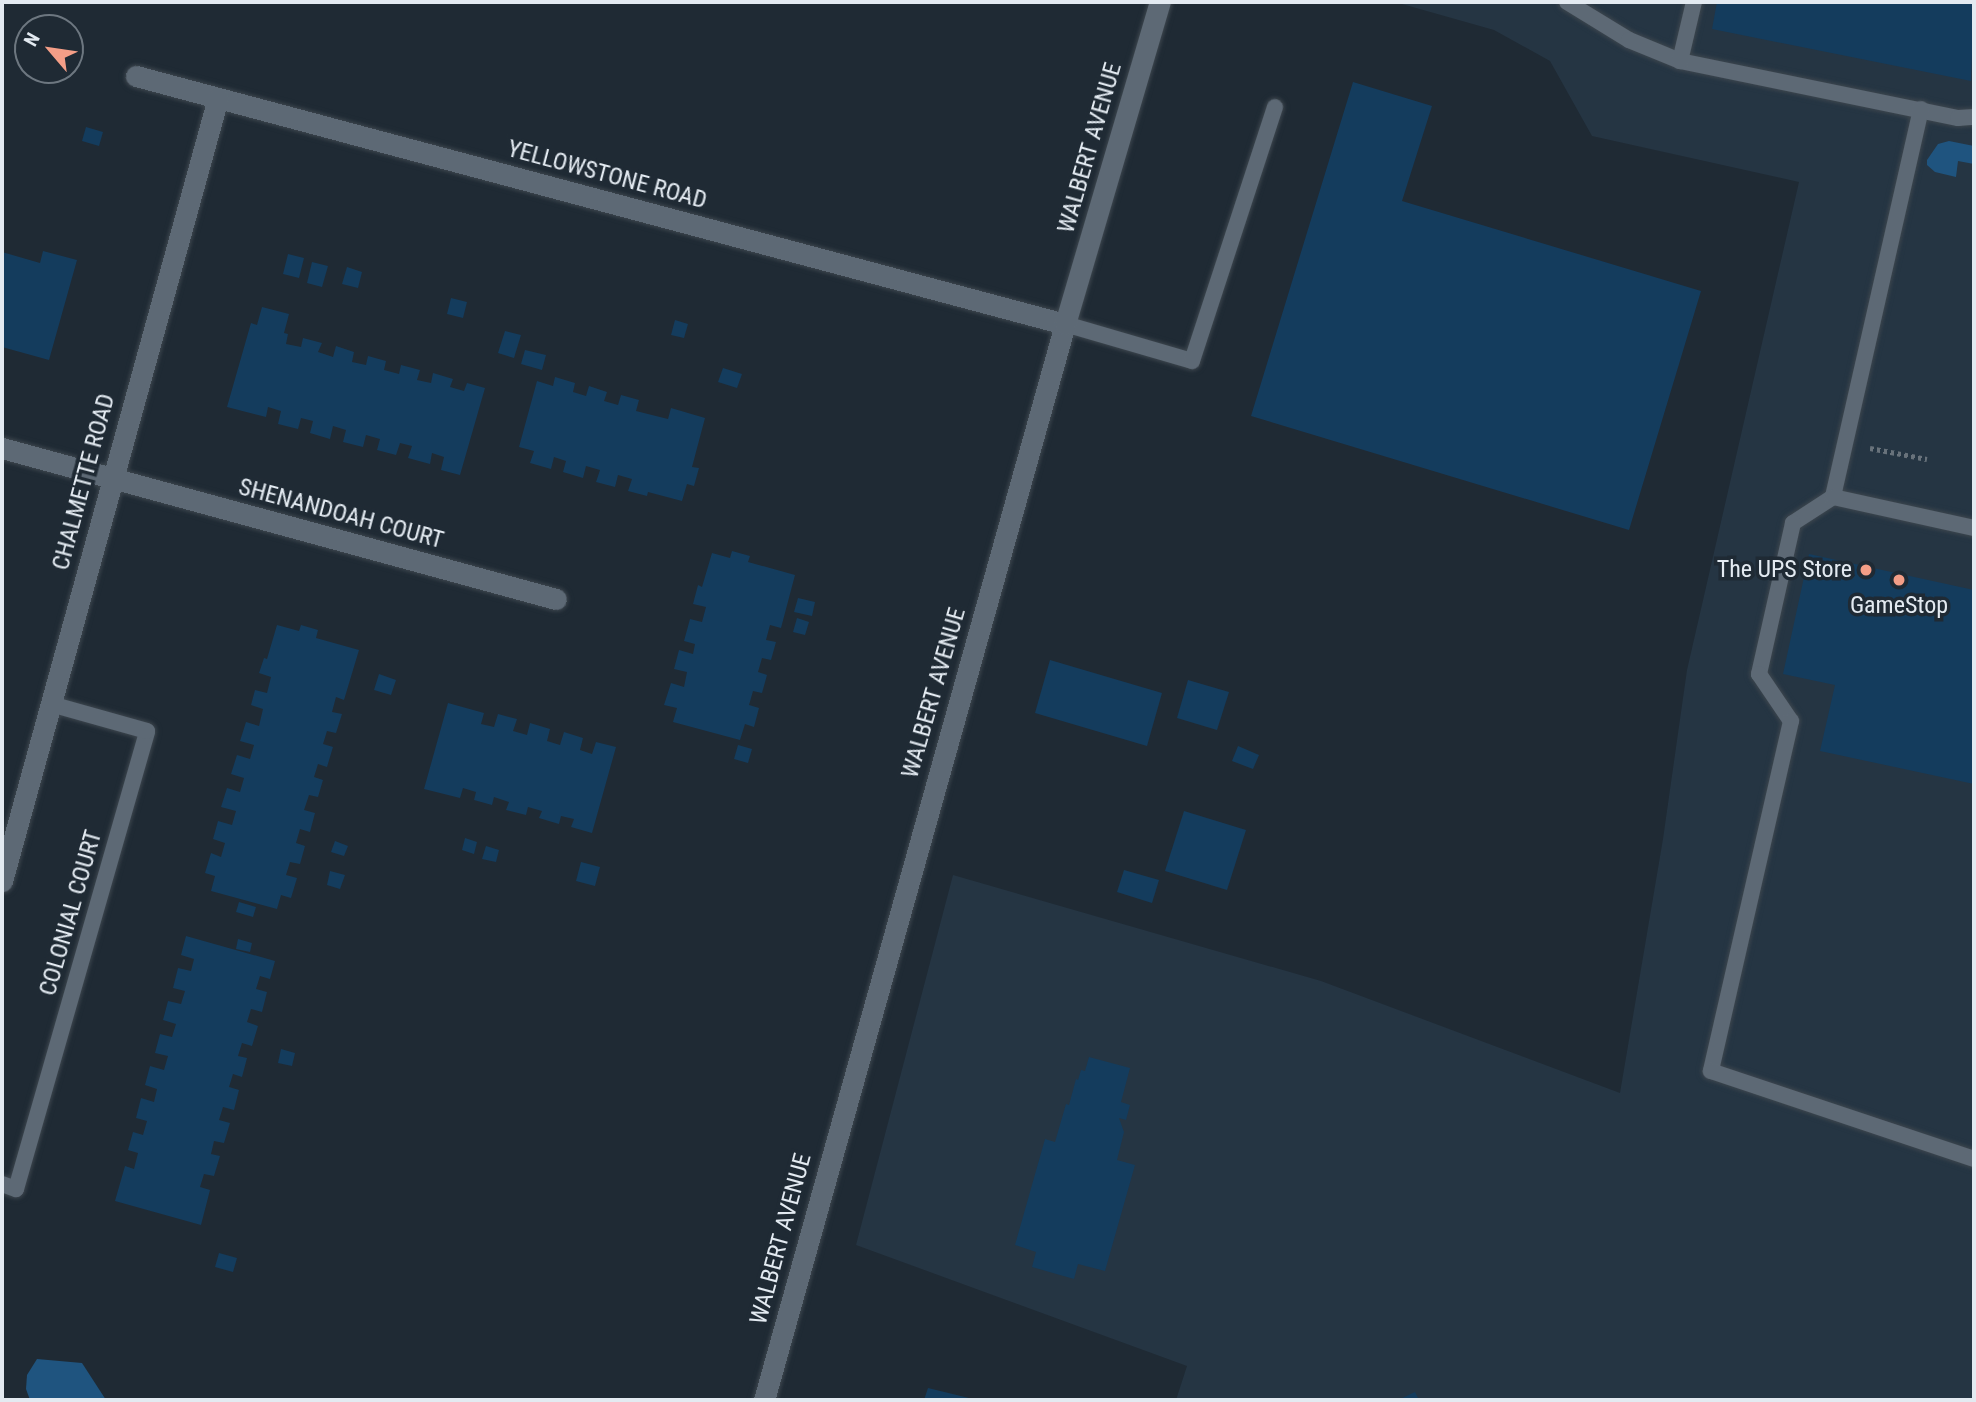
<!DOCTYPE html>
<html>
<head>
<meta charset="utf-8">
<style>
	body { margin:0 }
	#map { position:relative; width:1976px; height:1402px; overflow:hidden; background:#1f2a34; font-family:"Roboto Condensed",sans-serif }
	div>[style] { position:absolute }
	.built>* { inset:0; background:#253543 }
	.green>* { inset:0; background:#1f547f }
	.building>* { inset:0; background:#143c5d }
	.path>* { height:4.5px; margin-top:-2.25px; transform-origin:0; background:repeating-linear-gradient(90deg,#68727b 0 3.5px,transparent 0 7px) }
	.roads { filter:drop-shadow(0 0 2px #3d464e) drop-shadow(0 0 2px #3d464e) }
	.lane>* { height:16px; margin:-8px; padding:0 8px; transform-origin:8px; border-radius:8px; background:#5d6975 }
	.street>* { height:21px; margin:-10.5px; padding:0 10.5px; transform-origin:10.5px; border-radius:10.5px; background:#5d6975 }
	.secondary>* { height:21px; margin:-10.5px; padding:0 10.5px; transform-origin:10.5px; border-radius:10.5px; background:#5d6975 }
	.dots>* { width:19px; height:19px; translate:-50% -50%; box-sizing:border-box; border:4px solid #1f2a34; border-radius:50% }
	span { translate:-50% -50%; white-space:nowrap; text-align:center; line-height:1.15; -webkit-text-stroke:7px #1f2a34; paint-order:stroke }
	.street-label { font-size:24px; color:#e3eaf1 }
	.poi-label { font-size:24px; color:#e3eaf1 }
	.right { translate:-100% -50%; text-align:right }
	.frame { position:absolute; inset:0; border:4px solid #e3eaf1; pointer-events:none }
	.north { position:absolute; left:14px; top:14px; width:70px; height:70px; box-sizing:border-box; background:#1f2a34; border:2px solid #6d7780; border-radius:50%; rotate:299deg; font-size:19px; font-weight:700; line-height:28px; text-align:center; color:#e3eaf1 }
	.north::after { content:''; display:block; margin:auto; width:24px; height:32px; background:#f49e87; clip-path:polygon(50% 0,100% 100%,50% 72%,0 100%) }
</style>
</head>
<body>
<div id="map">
	<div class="built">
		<div style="clip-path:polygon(1395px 2px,1974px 2px,1974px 1400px,1176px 1400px,1187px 1366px,856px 1245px,953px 875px,1321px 981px,1620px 1093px,1663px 839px,1687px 670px,1799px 182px,1592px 136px,1550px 61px,1494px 30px)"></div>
	</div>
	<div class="green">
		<div style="clip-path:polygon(1949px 141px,1974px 146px,1974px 164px,1958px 161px,1956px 177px,1935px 172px,1927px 165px,1927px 160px,1938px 144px)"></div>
		<div style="clip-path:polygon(37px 1359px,82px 1363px,106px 1400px,30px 1400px,26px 1389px,27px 1375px)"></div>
	</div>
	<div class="building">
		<div style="clip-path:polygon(1717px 2px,1974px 2px,1971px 81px,1712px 29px)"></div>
		<div style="clip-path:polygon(1353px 82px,1432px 106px,1402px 201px,1701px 291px,1629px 530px,1251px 416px)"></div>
		<div style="clip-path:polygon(86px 127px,103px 132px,99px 146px,82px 141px)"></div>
		<div style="clip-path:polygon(43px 251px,77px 260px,49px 360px,2px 347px,2px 252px,40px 263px)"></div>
		<div style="clip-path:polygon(288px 254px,304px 258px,299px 278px,283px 274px)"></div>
		<div style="clip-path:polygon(312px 262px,328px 266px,322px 287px,307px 283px)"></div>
		<div style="clip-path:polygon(347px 267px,362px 272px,358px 288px,342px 284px)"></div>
		<div style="clip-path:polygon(451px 298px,467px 302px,463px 318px,447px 314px)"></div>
		<div style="clip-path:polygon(262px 307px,289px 314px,284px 333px,288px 334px,286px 344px,301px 347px,303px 338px,322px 343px,318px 352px,333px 357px,336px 346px,354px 352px,352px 362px,366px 365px,368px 356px,386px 361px,384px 370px,399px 374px,401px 365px,420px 370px,417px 380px,431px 383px,433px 373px,453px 379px,450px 387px,464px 391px,467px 383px,485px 388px,460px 475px,441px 470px,444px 457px,432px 453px,430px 464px,408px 458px,412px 446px,400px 443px,396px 455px,377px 450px,380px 439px,366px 435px,363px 447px,343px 442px,346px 430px,333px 426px,330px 439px,310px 433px,313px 421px,301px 418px,298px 429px,278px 424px,281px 411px,268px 407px,266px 417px,227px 407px,251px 323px,257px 325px)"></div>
		<div style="clip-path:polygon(675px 320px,688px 324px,684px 338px,671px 335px)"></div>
		<div style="clip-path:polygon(505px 331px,521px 335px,514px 358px,498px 353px)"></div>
		<div style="clip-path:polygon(525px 350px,546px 355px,542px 370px,521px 364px)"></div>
		<div style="clip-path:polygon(723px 368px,742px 374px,737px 388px,718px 382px)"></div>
		<div style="clip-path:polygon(555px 377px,575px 383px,573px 392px,586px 396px,589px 386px,607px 392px,604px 401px,618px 405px,621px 395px,639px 400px,636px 411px,668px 419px,671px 408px,705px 418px,692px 467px,699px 468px,694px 486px,687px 484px,682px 501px,648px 492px,647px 496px,628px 491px,632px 479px,618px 475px,615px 487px,596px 482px,600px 470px,586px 466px,583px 478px,563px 472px,566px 461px,554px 457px,551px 469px,530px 463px,534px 451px,519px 447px,537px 381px,553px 386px)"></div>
		<div style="clip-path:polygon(732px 551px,750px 556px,748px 562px,795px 575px,781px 628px,770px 625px,766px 640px,776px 642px,771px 660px,762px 658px,758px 672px,767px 675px,762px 693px,753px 691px,749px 705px,759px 708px,754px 727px,745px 724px,740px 740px,673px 722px,677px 708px,664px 705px,671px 683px,684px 687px,687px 672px,674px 669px,679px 650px,693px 654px,695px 644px,684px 641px,690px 619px,702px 622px,706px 607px,693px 604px,698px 585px,702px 587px,712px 553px,730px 558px)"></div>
		<div style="clip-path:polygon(1809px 554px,1974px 590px,1974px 784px,1820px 751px,1835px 685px,1783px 674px)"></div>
		<div style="clip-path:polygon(798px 598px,815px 602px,812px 616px,794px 612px)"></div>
		<div style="clip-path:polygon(797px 618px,809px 622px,805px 635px,793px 632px)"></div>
		<div style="clip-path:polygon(277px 625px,299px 631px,301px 625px,318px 630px,316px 638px,359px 650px,344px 700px,336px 697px,332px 712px,342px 714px,336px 733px,327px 731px,323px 744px,333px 747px,327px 767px,318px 764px,314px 777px,323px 780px,318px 797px,309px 795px,304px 810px,315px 813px,310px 832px,300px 829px,296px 843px,305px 846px,300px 864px,290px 862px,286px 875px,297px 878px,291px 898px,281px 895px,277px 909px,211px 891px,215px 876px,205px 873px,211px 853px,221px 857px,225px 843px,213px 839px,218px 821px,232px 825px,236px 811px,221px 807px,227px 788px,240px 792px,244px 778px,231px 774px,237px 755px,250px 759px,254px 745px,240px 741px,246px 722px,259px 726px,263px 709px,251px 705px,255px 690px,267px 693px,271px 677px,259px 673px,264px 658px,267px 659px)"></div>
		<div style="clip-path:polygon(1050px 660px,1162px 693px,1147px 746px,1035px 713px)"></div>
		<div style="clip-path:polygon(379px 674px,396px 680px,391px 695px,374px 690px)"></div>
		<div style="clip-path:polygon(1188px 680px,1229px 692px,1217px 730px,1177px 718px)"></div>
		<div style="clip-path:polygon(448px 703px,484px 713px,481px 724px,494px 727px,498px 714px,517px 719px,513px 731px,527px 735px,530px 723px,550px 729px,547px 741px,560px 745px,564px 732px,583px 738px,580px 750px,592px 754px,596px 742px,616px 747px,592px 833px,571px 827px,574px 819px,561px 816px,559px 824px,539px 818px,542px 811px,528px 807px,526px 815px,506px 810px,509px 802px,494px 797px,492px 805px,474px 800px,476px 792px,463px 788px,460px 798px,424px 789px)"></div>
		<div style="clip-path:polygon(738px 745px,752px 749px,748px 763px,734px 759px)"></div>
		<div style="clip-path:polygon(1238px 746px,1259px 755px,1253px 769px,1232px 761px)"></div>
		<div style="clip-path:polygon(1184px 811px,1246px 830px,1227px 890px,1165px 871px)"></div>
		<div style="clip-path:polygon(465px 838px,477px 842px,474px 854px,462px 850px)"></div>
		<div style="clip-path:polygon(335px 841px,348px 846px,344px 856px,331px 852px)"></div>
		<div style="clip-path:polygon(486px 846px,499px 850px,496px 862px,482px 859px)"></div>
		<div style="clip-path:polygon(581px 862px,600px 867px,595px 886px,576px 881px)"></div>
		<div style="clip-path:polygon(1124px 870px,1159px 880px,1152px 903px,1117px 892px)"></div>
		<div style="clip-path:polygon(330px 871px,345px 875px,340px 889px,327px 885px)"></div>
		<div style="clip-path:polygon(239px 902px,256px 907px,253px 917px,236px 912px)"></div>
		<div style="clip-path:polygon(186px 936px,275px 961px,270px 979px,260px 976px,256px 989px,267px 992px,262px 1012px,251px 1009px,247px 1022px,258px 1026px,252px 1046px,242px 1043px,238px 1056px,247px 1058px,242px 1077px,233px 1074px,229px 1087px,239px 1090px,234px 1110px,223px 1107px,219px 1120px,230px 1123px,224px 1143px,214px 1141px,211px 1154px,220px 1156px,214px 1176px,204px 1174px,200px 1187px,210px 1190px,201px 1225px,115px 1201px,125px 1166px,134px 1169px,138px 1153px,128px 1150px,133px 1132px,143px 1135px,147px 1121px,136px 1118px,141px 1098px,154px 1102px,157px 1089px,145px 1085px,150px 1066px,164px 1070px,168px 1056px,155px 1053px,160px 1034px,172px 1037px,176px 1024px,163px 1020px,168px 1001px,181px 1004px,185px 991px,173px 988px,178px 968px,191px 971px,194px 959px,181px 955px)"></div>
		<div style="clip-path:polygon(238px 939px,252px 943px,250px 952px,236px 949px)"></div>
		<div style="clip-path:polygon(281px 1049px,295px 1053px,292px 1066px,278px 1063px)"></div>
		<div style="clip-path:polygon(1089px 1057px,1130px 1068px,1121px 1102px,1130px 1105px,1126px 1120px,1119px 1118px,1124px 1132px,1117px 1160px,1135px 1165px,1105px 1271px,1078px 1264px,1074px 1279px,1032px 1267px,1036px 1252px,1015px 1245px,1045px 1139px,1055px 1142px,1066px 1104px,1069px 1105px,1076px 1079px,1078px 1080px,1081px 1070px,1085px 1071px)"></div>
		<div style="clip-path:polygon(219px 1253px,237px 1258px,233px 1272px,215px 1267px)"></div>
		<div style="clip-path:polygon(928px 1388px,973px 1399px,973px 1400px,924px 1400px)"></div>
		<div style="clip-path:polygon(1415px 1392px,1419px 1400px,1398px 1400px)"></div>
	</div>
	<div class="path">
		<div style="left:1870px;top:448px;width:58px;rotate:10.9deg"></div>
	</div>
	<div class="roads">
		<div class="lane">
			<div style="left:1567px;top:2px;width:73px;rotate:31.5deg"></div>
			<div style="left:1629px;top:40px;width:55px;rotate:22.4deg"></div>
			<div style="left:1680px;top:61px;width:284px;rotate:11.6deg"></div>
			<div style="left:1958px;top:118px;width:16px;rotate:-4deg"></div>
			<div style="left:1680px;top:61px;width:61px;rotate:-76.7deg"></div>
			<div style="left:1921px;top:109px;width:398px;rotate:102.8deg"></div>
			<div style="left:1833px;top:497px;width:48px;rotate:147deg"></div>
			<div style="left:1793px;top:523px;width:155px;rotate:102.7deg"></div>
			<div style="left:1759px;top:674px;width:57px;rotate:55.8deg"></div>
			<div style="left:1791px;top:721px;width:359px;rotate:102.9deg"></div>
			<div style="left:1711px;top:1071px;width:277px;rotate:18.5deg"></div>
			<div style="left:1065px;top:324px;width:132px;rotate:16.2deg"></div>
			<div style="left:1192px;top:361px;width:267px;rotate:-71.9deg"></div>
			<div style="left:1833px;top:497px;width:144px;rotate:12.4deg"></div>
			<div style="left:2px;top:1184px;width:15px;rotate:20deg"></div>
			<div style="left:16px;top:1189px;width:476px;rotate:-74deg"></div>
			<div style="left:147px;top:731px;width:100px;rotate:-164.3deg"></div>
		</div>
		<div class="street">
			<div style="left:136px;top:76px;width:962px;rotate:14.95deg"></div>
			<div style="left:2px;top:448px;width:574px;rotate:15.25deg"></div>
			<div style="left:2px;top:881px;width:812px;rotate:-74.58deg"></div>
		</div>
		<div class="secondary">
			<div style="left:764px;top:1400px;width:1117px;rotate:-74.37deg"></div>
			<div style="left:1065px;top:324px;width:336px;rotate:-73.6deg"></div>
		</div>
	</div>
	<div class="dots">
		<div style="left:1866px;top:570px;background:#f49e87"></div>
		<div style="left:1899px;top:580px;background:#f49e87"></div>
	</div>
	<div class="street-label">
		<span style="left:1090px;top:148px;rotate:-74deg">WALBERT AVENUE</span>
		<span style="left:607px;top:175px;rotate:15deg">YELLOWSTONE ROAD</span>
		<span style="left:84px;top:482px;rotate:-75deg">CHALMETTE ROAD</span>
		<span style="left:341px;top:514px;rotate:15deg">SHENANDOAH COURT</span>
		<span style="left:934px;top:693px;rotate:-74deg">WALBERT AVENUE</span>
		<span style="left:71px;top:913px;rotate:-74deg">COLONIAL COURT</span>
		<span style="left:781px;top:1239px;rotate:-75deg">WALBERT AVENUE</span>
	</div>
	<div class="poi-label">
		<span class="right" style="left:1852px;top:570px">The UPS Store</span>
		<span style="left:1899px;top:606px">GameStop</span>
	</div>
	<div class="frame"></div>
	<div class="north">N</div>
</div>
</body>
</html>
